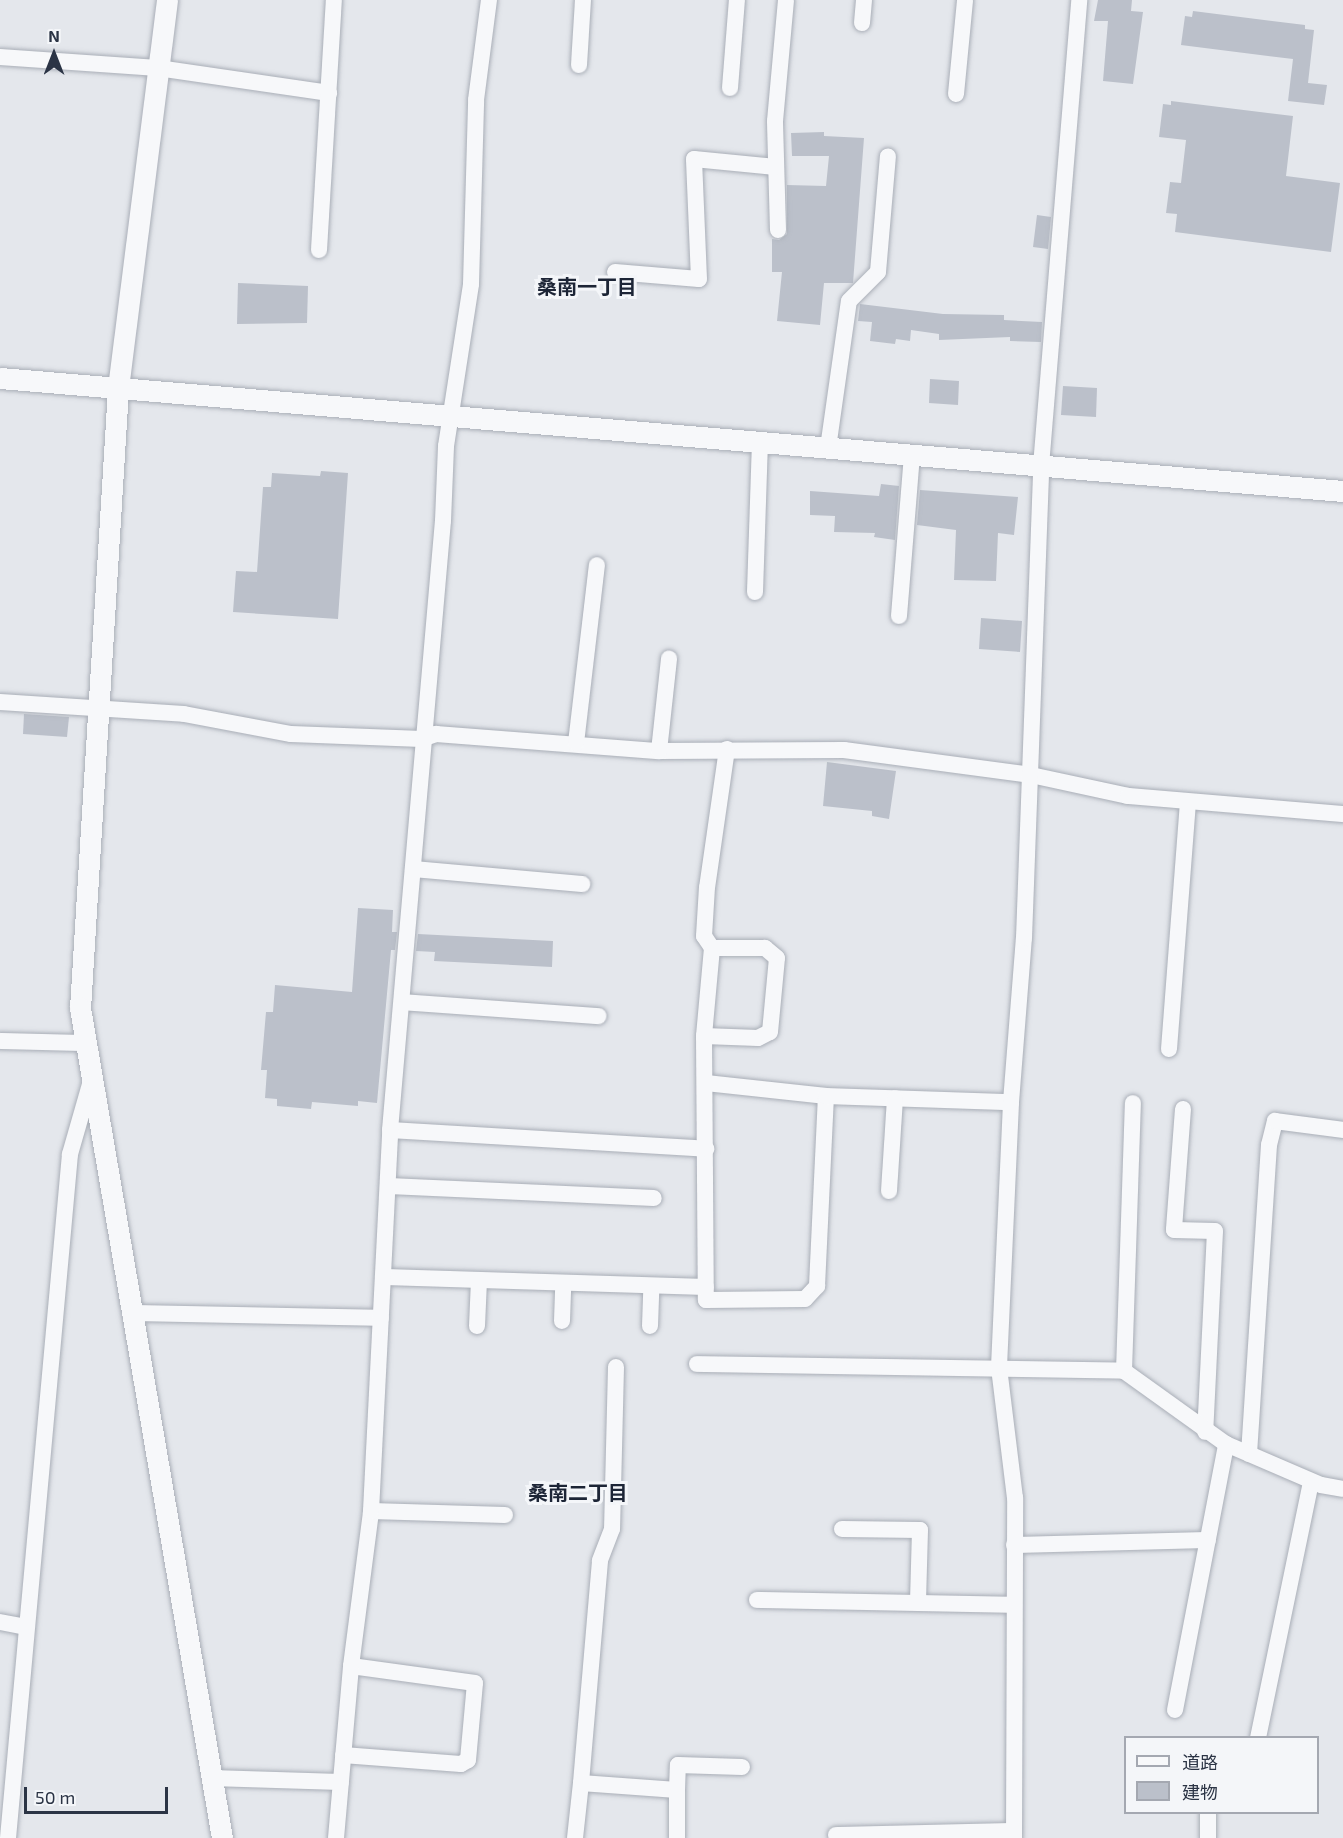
<!DOCTYPE html>
<html>
<head>
<meta charset="utf-8">
<style>
	body { margin:0 }
	#map { position:relative; width:1343px; height:1838px; overflow:hidden; background:#e4e7ec; font-family:"Exo 2","Noto Sans JP",sans-serif }
	div>[style] { position:absolute }
	.building>* { inset:0; background:#bbc0ca }
	.roads { filter:drop-shadow(0 0 2px #a9aeb7) drop-shadow(0 0 2px #a9aeb7) }
	.minor>* { height:16px; margin:-8px; padding:0 8px; transform-origin:8px; border-radius:8px; background:#f7f8fa }
	.tertiary>* { height:21px; margin:-10.5px; padding:0 10.5px; transform-origin:10.5px; border-radius:10.5px; background:#f7f8fa }
	span { translate:-50% -50%; white-space:nowrap; text-align:center; line-height:1.15; -webkit-text-stroke:6px #f4f6f9; paint-order:stroke }
	.neighbourhood-label { font-size:20px; color:#1d2536; font-weight:700 }
	.legend { position:absolute; left:1124px; top:1736px; width:195px; height:78px; box-sizing:border-box; background:#f4f6f9; border:2px solid #a4a8b1; margin:0; padding:8px 10px; list-style:none; font-size:18px; color:#2b3445 }
	.legend li { display:flex; align-items:center; gap:12px; height:30px }
	.legend b { width:30px; border:2px solid #a4a8b1 }
	.north { position:absolute; left:24px; top:24px; width:60px; height:60px; -webkit-text-stroke:4px #f4f6f9; paint-order:stroke; rotate:0deg; font-size:16px; font-weight:700; line-height:24px; text-align:center; color:#2b3445 }
	.north::after { content:''; display:block; margin:auto; width:21px; height:27px; background:#2b3445; clip-path:polygon(50% 0,100% 100%,50% 72%,0 100%) }
	.scale { position:absolute; left:24px; top:1787px; width:144px; height:27px; box-sizing:border-box; border:3px solid #2b3445; border-top:0; padding-left:8px; font-size:18px; line-height:21px; white-space:nowrap; color:#2b3445; -webkit-text-stroke:4px #f4f6f9; paint-order:stroke }
</style>
</head>
<body>
<div id="map">
	<div class="building">
		<div style="clip-path:polygon(1098px 0,1132px 0,1131px 11px,1143px 12px,1133px 84px,1103px 81px,1108px 21px,1094px 21px)"></div>
		<div style="clip-path:polygon(1193px 11px,1305px 25px,1305px 29px,1314px 30px,1308px 83px,1327px 85px,1324px 105px,1288px 101px,1293px 59px,1181px 45px,1185px 16px,1192px 17px)"></div>
		<div style="clip-path:polygon(1171px 101px,1293px 116px,1286px 176px,1340px 183px,1331px 252px,1175px 232px,1177px 214px,1166px 213px,1170px 182px,1181px 183px,1186px 140px,1159px 137px,1163px 104px,1171px 105px)"></div>
		<div style="clip-path:polygon(824px 132px,824px 136px,864px 138px,853px 283px,824px 283px,820px 325px,777px 321px,782px 272px,772px 272px,772px 239px,779px 240px,787px 234px,787px 185px,826px 186px,829px 156px,792px 156px,791px 133px)"></div>
		<div style="clip-path:polygon(1037px 215px,1051px 217px,1048px 249px,1033px 247px)"></div>
		<div style="clip-path:polygon(238px 283px,308px 286px,307px 323px,237px 324px)"></div>
		<div style="clip-path:polygon(860px 304px,943px 314px,1004px 315px,1004px 320px,1042px 322px,1041px 342px,1010px 341px,1010px 337px,939px 340px,939px 334px,911px 330px,910px 341px,896px 339px,895px 344px,870px 341px,872px 322px,858px 321px)"></div>
		<div style="clip-path:polygon(930px 379px,959px 381px,958px 405px,929px 403px)"></div>
		<div style="clip-path:polygon(1063px 386px,1097px 388px,1096px 417px,1061px 415px)"></div>
		<div style="clip-path:polygon(321px 471px,348px 473px,338px 619px,233px 612px,236px 571px,257px 572px,263px 487px,271px 487px,272px 473px,320px 476px)"></div>
		<div style="clip-path:polygon(881px 484px,899px 486px,895px 540px,874px 537px,875px 533px,834px 532px,835px 516px,810px 515px,810px 491px,879px 496px)"></div>
		<div style="clip-path:polygon(920px 490px,1018px 497px,1014px 535px,998px 533px,996px 581px,954px 580px,956px 530px,917px 525px)"></div>
		<div style="clip-path:polygon(981px 618px,1022px 621px,1020px 652px,979px 649px)"></div>
		<div style="clip-path:polygon(24px 714px,69px 717px,67px 737px,23px 734px)"></div>
		<div style="clip-path:polygon(827px 762px,896px 771px,889px 819px,872px 816px,872px 811px,823px 806px)"></div>
		<div style="clip-path:polygon(358px 908px,393px 910px,392px 932px,397px 932px,395px 950px,391px 950px,377px 1103px,358px 1101px,358px 1106px,312px 1102px,311px 1109px,277px 1106px,277px 1099px,265px 1098px,267px 1070px,261px 1070px,266px 1012px,273px 1012px,275px 985px,352px 992px)"></div>
		<div style="clip-path:polygon(418px 934px,553px 941px,552px 967px,434px 961px,435px 952px,416px 951px)"></div>
	</div>
	<div class="roads">
		<div class="minor">
			<div style="left:862px;top:23px;width:23px;rotate:-85deg"></div>
			<div style="left:0;top:57px;width:158px;rotate:4deg"></div>
			<div style="left:158px;top:68px;width:173px;rotate:8.3deg"></div>
			<div style="left:579px;top:65px;width:65px;rotate:-86.5deg"></div>
			<div style="left:730px;top:88px;width:88px;rotate:-85.5deg"></div>
			<div style="left:956px;top:94px;width:94px;rotate:-84.5deg"></div>
			<div style="left:778px;top:230px;width:109px;rotate:-91.6deg"></div>
			<div style="left:775px;top:121px;width:121px;rotate:-84.8deg"></div>
			<div style="left:319px;top:250px;width:250px;rotate:-86.6deg"></div>
			<div style="left:615px;top:272px;width:84px;rotate:4.8deg"></div>
			<div style="left:699px;top:279px;width:120px;rotate:-92.4deg"></div>
			<div style="left:694px;top:159px;width:82px;rotate:5.6deg"></div>
			<div style="left:828px;top:448px;width:148px;rotate:-81.9deg"></div>
			<div style="left:849px;top:301px;width:41px;rotate:-45deg"></div>
			<div style="left:878px;top:272px;width:116px;rotate:-85.1deg"></div>
			<div style="left:755px;top:592px;width:150px;rotate:-88.1deg"></div>
			<div style="left:899px;top:616px;width:162px;rotate:-85.4deg"></div>
			<div style="left:0;top:702px;width:184px;rotate:3.7deg"></div>
			<div style="left:184px;top:714px;width:109px;rotate:10.6deg"></div>
			<div style="left:291px;top:734px;width:131px;rotate:2.2deg"></div>
			<div style="left:422px;top:739px;width:15px;rotate:-20deg"></div>
			<div style="left:436px;top:734px;width:224px;rotate:4.4deg"></div>
			<div style="left:659px;top:751px;width:185px;rotate:-0.3deg"></div>
			<div style="left:844px;top:750px;width:189px;rotate:7.6deg"></div>
			<div style="left:1031px;top:775px;width:99px;rotate:12.2deg"></div>
			<div style="left:1128px;top:796px;width:216px;rotate:4.8deg"></div>
			<div style="left:576px;top:743px;width:179px;rotate:-83.3deg"></div>
			<div style="left:727px;top:749px;width:139px;rotate:98.2deg"></div>
			<div style="left:707px;top:887px;width:49px;rotate:93.5deg"></div>
			<div style="left:704px;top:936px;width:14px;rotate:56deg"></div>
			<div style="left:712px;top:948px;width:88px;rotate:95.2deg"></div>
			<div style="left:704px;top:1036px;width:264px;rotate:89.6deg"></div>
			<div style="left:706px;top:1300px;width:99px;rotate:-0.6deg"></div>
			<div style="left:805px;top:1299px;width:18px;rotate:-47deg"></div>
			<div style="left:817px;top:1286px;width:190px;rotate:-87.3deg"></div>
			<div style="left:659px;top:751px;width:93px;rotate:-83.8deg"></div>
			<div style="left:413px;top:869px;width:170px;rotate:5.1deg"></div>
			<div style="left:402px;top:1002px;width:197px;rotate:4.1deg"></div>
			<div style="left:704px;top:1036px;width:54px;rotate:2.1deg"></div>
			<div style="left:758px;top:1038px;width:13px;rotate:-27deg"></div>
			<div style="left:770px;top:1032px;width:74px;rotate:-84.6deg"></div>
			<div style="left:777px;top:958px;width:16px;rotate:-140deg"></div>
			<div style="left:765px;top:948px;width:53px;rotate:180deg"></div>
			<div style="left:0;top:1041px;width:84px;rotate:1.4deg"></div>
			<div style="left:1169px;top:1049px;width:247px;rotate:-85.6deg"></div>
			<div style="left:706px;top:1083px;width:121px;rotate:6.2deg"></div>
			<div style="left:826px;top:1096px;width:185px;rotate:1.9deg"></div>
			<div style="left:1183px;top:1109px;width:121px;rotate:94.3deg"></div>
			<div style="left:1174px;top:1230px;width:41px;rotate:1.4deg"></div>
			<div style="left:1215px;top:1231px;width:201px;rotate:92.8deg"></div>
			<div style="left:390px;top:1130px;width:317px;rotate:3.4deg"></div>
			<div style="left:389px;top:1186px;width:265px;rotate:2.6deg"></div>
			<div style="left:889px;top:1191px;width:93px;rotate:-86.3deg"></div>
			<div style="left:385px;top:1277px;width:321px;rotate:1.8deg"></div>
			<div style="left:130px;top:1313px;width:251px;rotate:1.1deg"></div>
			<div style="left:562px;top:1321px;width:37px;rotate:-88deg"></div>
			<div style="left:477px;top:1326px;width:45px;rotate:-87.5deg"></div>
			<div style="left:650px;top:1326px;width:38px;rotate:-88deg"></div>
			<div style="left:697px;top:1364px;width:427px;rotate:0.9deg"></div>
			<div style="left:1124px;top:1371px;width:125px;rotate:35.6deg"></div>
			<div style="left:1226px;top:1444px;width:103px;rotate:23.3deg"></div>
			<div style="left:1321px;top:1485px;width:22px;rotate:10deg"></div>
			<div style="left:616px;top:1367px;width:162px;rotate:91.4deg"></div>
			<div style="left:612px;top:1529px;width:34px;rotate:111deg"></div>
			<div style="left:600px;top:1561px;width:223px;rotate:94.9deg"></div>
			<div style="left:581px;top:1783px;width:96px;rotate:4.2deg"></div>
			<div style="left:677px;top:1790px;width:48px;rotate:90deg"></div>
			<div style="left:1124px;top:1371px;width:268px;rotate:-88.1deg"></div>
			<div style="left:1249px;top:1454px;width:310px;rotate:-86.3deg"></div>
			<div style="left:1269px;top:1145px;width:25px;rotate:-76deg"></div>
			<div style="left:1275px;top:1121px;width:69px;rotate:7.5deg"></div>
			<div style="left:371px;top:1511px;width:134px;rotate:1.7deg"></div>
			<div style="left:842px;top:1529px;width:78px;rotate:0.7deg"></div>
			<div style="left:920px;top:1530px;width:73px;rotate:91.6deg"></div>
			<div style="left:1014px;top:1545px;width:194px;rotate:-1.5deg"></div>
			<div style="left:757px;top:1600px;width:257px;rotate:1.1deg"></div>
			<div style="left:0;top:1622px;width:26px;rotate:11deg"></div>
			<div style="left:1175px;top:1710px;width:271px;rotate:-79.1deg"></div>
			<div style="left:1258px;top:1738px;width:262px;rotate:-78.3deg"></div>
			<div style="left:343px;top:1755px;width:118px;rotate:4.4deg"></div>
			<div style="left:461px;top:1764px;width:8px;rotate:-30deg"></div>
			<div style="left:468px;top:1760px;width:77px;rotate:-84.8deg"></div>
			<div style="left:475px;top:1683px;width:125px;rotate:-172.2deg"></div>
			<div style="left:211px;top:1778px;width:130px;rotate:1.8deg"></div>
			<div style="left:677px;top:1790px;width:25px;rotate:-88deg"></div>
			<div style="left:678px;top:1765px;width:64px;rotate:1.8deg"></div>
			<div style="left:1208px;top:1812px;width:26px;rotate:90deg"></div>
			<div style="left:836px;top:1835px;width:178px;rotate:-1.3deg"></div>
			<div style="left:8px;top:1838px;width:687px;rotate:-84.82deg"></div>
			<div style="left:70px;top:1154px;width:76px;rotate:-74deg"></div>
			<div style="left:336px;top:1838px;width:173px;rotate:-85deg"></div>
			<div style="left:351px;top:1666px;width:156px;rotate:-82.6deg"></div>
			<div style="left:371px;top:1511px;width:381px;rotate:-87.1deg"></div>
			<div style="left:390px;top:1130px;width:611px;rotate:-85.03deg"></div>
			<div style="left:443px;top:521px;width:75px;rotate:-87.7deg"></div>
			<div style="left:446px;top:446px;width:164px;rotate:-81.2deg"></div>
			<div style="left:471px;top:284px;width:184px;rotate:-88.4deg"></div>
			<div style="left:476px;top:100px;width:101px;rotate:-82.6deg"></div>
			<div style="left:575px;top:1838px;width:55px;rotate:-83.8deg"></div>
			<div style="left:1014px;top:1838px;width:340px;rotate:-89.8deg"></div>
			<div style="left:1015px;top:1498px;width:132px;rotate:-97deg"></div>
			<div style="left:999px;top:1367px;width:265px;rotate:-87.4deg"></div>
			<div style="left:1011px;top:1102px;width:165px;rotate:-85.5deg"></div>
			<div style="left:1024px;top:938px;width:472px;rotate:-87.9deg"></div>
			<div style="left:1041px;top:466px;width:468px;rotate:-85.3deg"></div>
		</div>
		<div class="tertiary">
			<div style="left:167px;top:0;width:392px;rotate:97.2deg"></div>
			<div style="left:118px;top:389px;width:620px;rotate:93.51deg"></div>
			<div style="left:80px;top:1008px;width:842px;rotate:80.29deg"></div>
			<div style="left:0;top:378px;width:1348px;rotate:4.81deg"></div>
		</div>
	</div>
	<div class="neighbourhood-label">
		<span style="left:587px;top:286px">桑南一丁目</span>
		<span style="left:578px;top:1492px">桑南二丁目</span>
	</div>
	<ul class="legend">
	<li><b style="height:8px;background:#f7f8fa"></b>道路</li>
	<li><b style="height:16px;background:#bbc0ca"></b>建物</li>
	</ul>
	<div class="north">N</div>
	<div class="scale">50 m</div>
</div>
</body>
</html>
